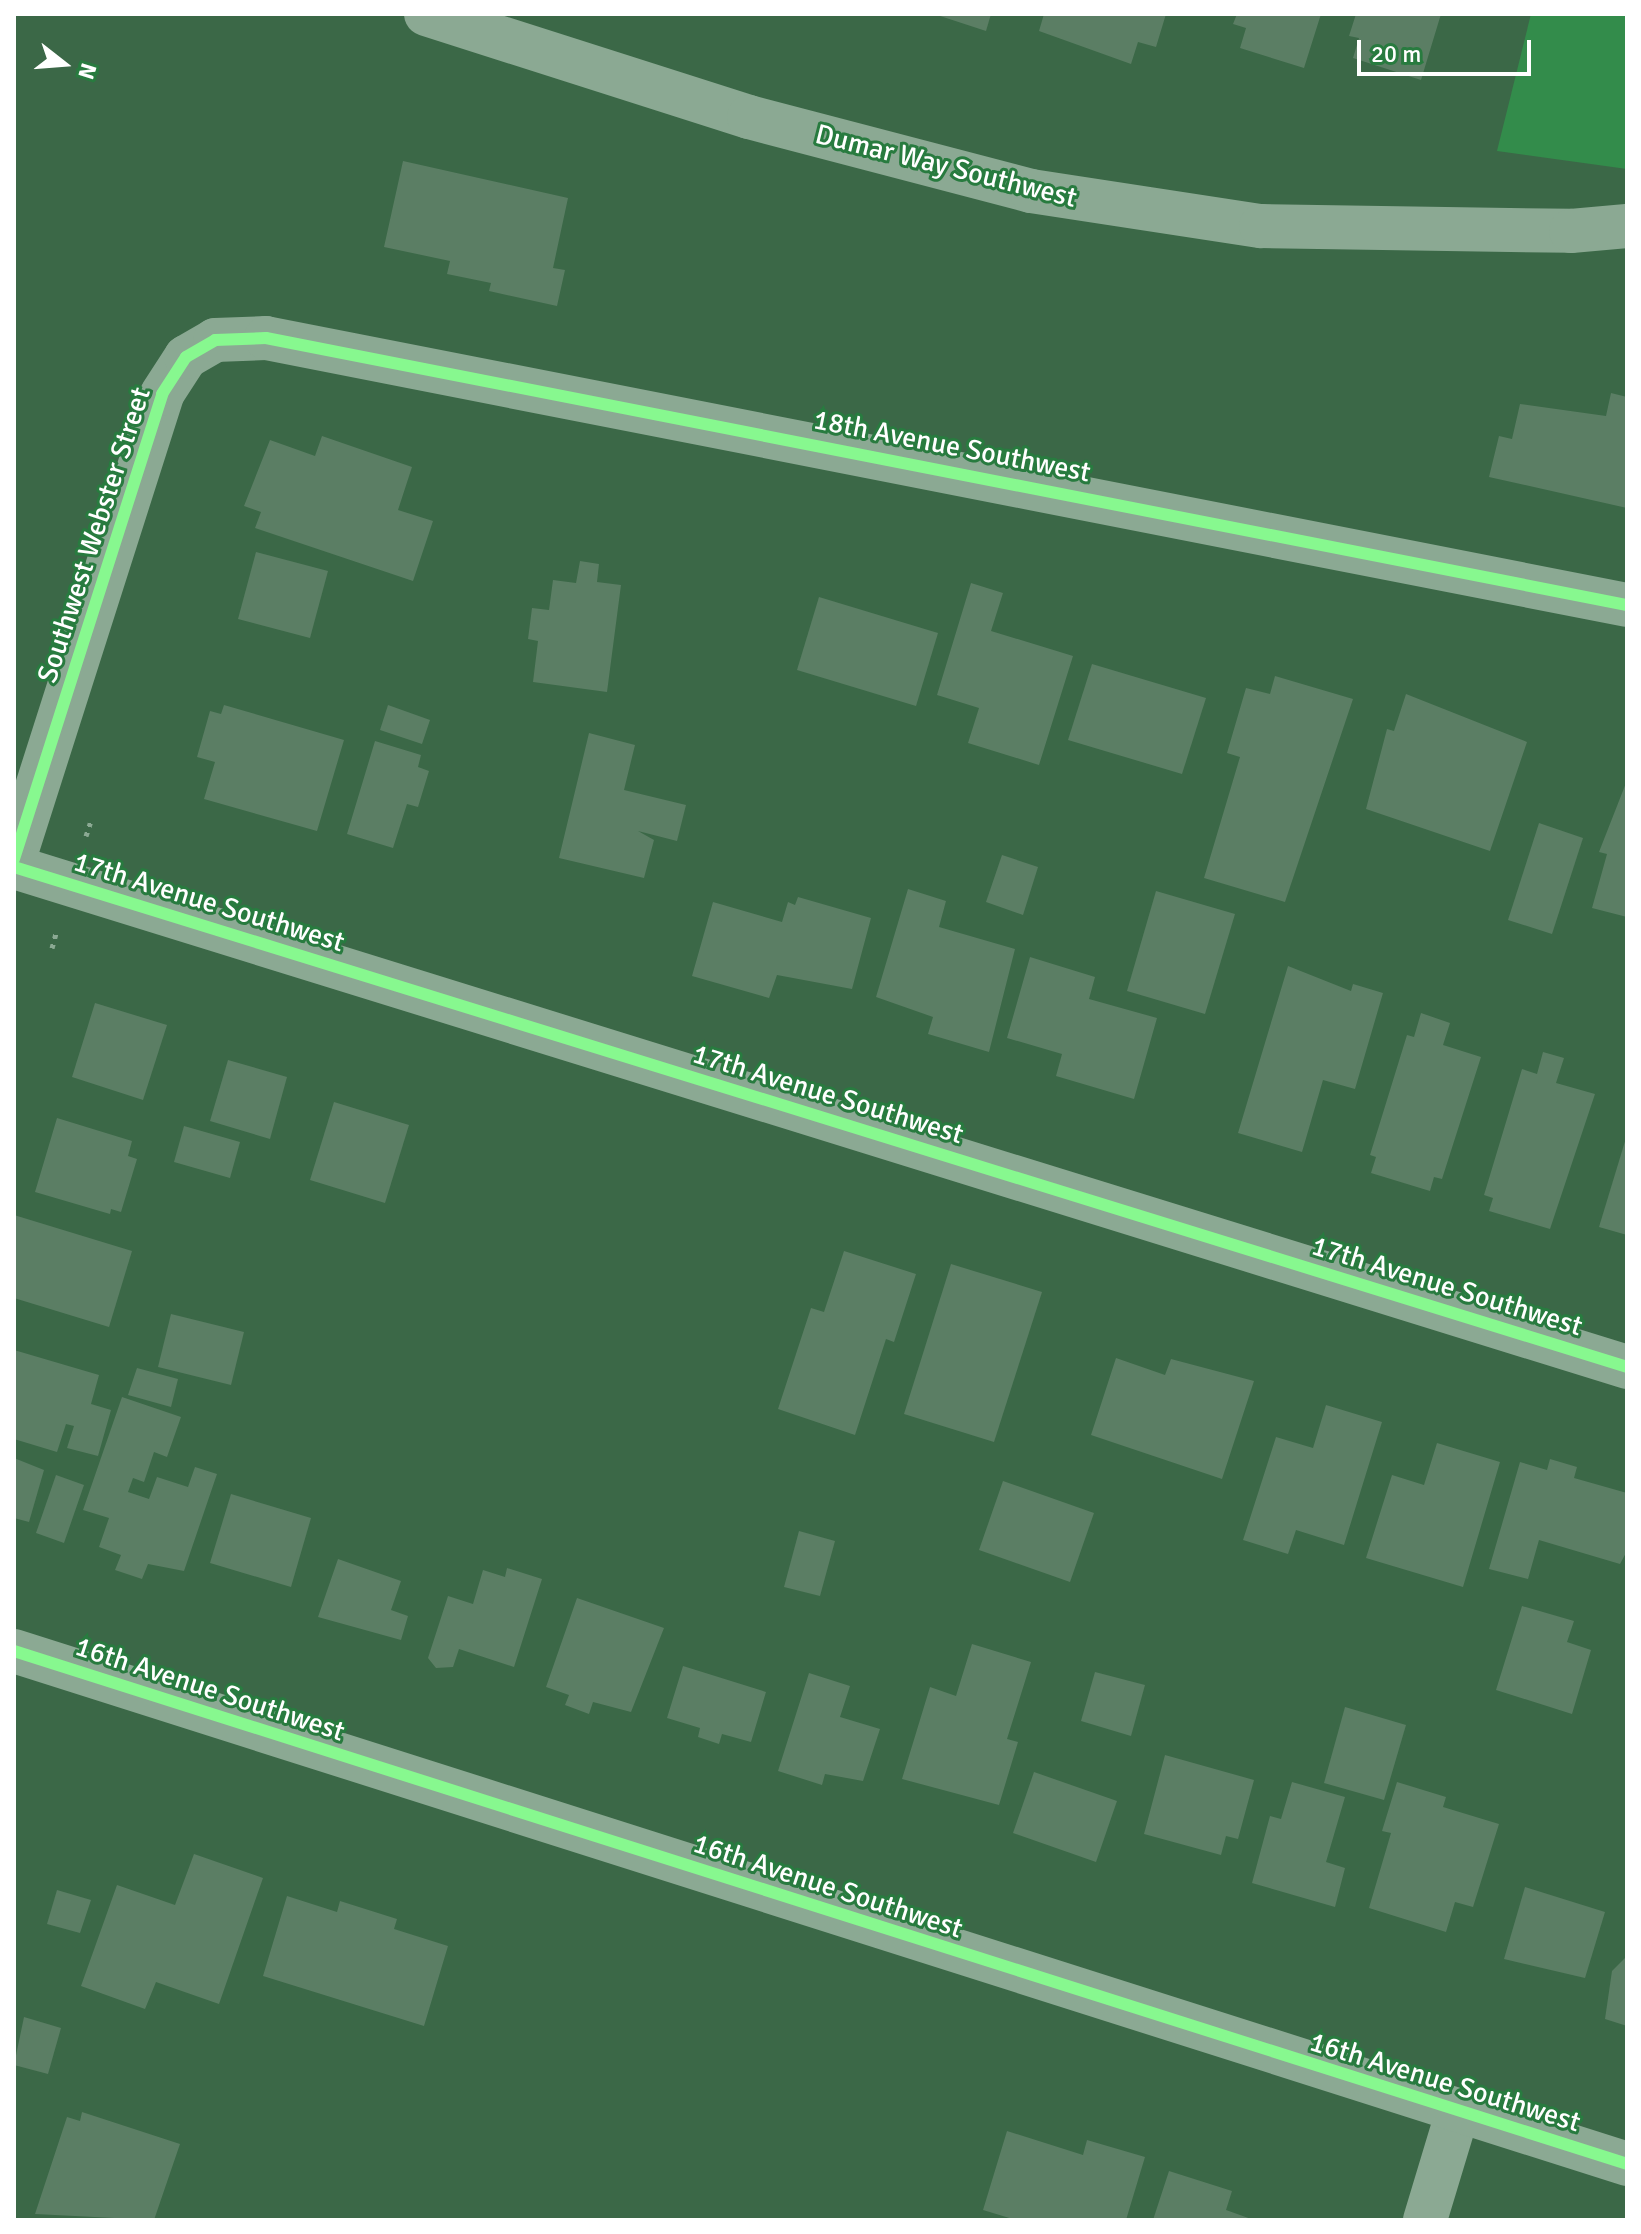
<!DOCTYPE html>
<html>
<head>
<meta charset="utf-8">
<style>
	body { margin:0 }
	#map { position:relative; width:1641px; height:2234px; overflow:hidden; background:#3b6847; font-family:Signika,sans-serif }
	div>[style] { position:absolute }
	.green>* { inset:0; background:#338c4b }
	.building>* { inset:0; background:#5b7e64 }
	.path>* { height:5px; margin-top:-2.5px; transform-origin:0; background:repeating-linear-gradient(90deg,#8ba993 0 4px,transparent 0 10px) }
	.minor>* { height:44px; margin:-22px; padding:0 22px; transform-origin:22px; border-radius:22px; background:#8ba993 }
	.tertiary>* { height:44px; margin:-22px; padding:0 22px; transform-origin:22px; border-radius:22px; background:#8ba993 }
	.cycleway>* { height:12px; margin:-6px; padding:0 6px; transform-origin:6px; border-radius:6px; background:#87f88f }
	span { translate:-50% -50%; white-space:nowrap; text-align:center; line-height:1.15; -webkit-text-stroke:6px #287b3f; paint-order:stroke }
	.street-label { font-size:28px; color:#fff }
	.frame { position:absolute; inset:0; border:16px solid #fff; pointer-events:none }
	.north { position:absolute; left:24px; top:24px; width:80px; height:80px; -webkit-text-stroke:6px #287b3f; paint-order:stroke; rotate:107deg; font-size:22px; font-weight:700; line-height:32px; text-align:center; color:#fff }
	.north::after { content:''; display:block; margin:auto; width:28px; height:36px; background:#fff; clip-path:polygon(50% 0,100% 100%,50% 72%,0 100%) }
	.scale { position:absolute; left:1357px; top:40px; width:174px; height:36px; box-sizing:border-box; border:4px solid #fff; border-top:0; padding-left:10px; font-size:24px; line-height:28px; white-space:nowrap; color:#fff; -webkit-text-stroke:6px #287b3f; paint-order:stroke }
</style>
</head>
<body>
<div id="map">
	<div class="green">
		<div style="clip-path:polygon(1531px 14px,1627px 14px,1627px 169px,1497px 151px)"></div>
	</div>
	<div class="building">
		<div style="clip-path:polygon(934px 14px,991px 14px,986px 31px)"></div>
		<div style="clip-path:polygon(1044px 14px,1166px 14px,1156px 47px,1138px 42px,1131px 64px,1039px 31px)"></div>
		<div style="clip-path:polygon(1237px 14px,1321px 14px,1304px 68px,1240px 48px,1246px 28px,1233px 24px)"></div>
		<div style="clip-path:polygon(1356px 14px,1441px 14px,1421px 80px,1353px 58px,1359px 38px,1349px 36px)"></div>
		<div style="clip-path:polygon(403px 161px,568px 198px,553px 268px,565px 270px,557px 306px,489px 291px,491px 283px,447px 274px,450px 261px,384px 247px)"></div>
		<div style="clip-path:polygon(1611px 393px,1627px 397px,1627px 508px,1489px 477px,1499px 436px,1512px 439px,1520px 404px,1606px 416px)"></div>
		<div style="clip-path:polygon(322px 436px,412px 467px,398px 510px,433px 521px,413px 581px,255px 528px,261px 512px,244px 506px,270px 440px,315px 456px)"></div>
		<div style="clip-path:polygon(256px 552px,328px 571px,310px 638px,238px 619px)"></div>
		<div style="clip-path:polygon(580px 561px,599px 564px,597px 582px,621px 585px,607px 692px,533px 682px,538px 641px,528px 639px,532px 608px,549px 610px,553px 580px,576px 583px)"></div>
		<div style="clip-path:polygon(971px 583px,1003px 593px,991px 631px,1073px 656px,1039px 765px,968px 743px,979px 708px,937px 695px)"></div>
		<div style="clip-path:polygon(819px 597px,938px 633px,916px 706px,797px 670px)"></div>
		<div style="clip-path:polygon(1092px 664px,1206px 698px,1182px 774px,1068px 740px)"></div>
		<div style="clip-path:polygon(1275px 676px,1353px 699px,1285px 902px,1204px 878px,1240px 757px,1227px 753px,1246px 688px,1270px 694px)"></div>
		<div style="clip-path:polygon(1406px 694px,1527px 742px,1490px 851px,1366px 809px,1387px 729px,1394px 731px)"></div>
		<div style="clip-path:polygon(224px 705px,344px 740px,317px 831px,204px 799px,215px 762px,197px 757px,210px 711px,221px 714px)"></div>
		<div style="clip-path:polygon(388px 705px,430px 720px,422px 744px,380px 730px)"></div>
		<div style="clip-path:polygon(589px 733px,635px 745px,624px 790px,686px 805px,677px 841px,638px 831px,654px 840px,644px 878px,559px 858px)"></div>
		<div style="clip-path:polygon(375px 741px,421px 755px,418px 767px,429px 771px,418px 807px,407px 804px,393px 848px,347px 834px)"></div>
		<div style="clip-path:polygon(1626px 783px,1627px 783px,1627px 917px,1592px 908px,1607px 854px,1599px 852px)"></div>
		<div style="clip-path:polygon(1539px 823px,1583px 838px,1552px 934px,1508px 920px)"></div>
		<div style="clip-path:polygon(1002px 855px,1038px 867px,1023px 915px,986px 902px)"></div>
		<div style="clip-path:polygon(908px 889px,946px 901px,939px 927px,1015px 949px,989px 1052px,928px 1034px,933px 1017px,876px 997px)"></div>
		<div style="clip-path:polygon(1156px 891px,1235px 914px,1205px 1014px,1127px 991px)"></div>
		<div style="clip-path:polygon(798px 897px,871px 918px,852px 989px,777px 975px,769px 998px,692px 976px,713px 902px,782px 922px,788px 902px,795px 905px)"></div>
		<div style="clip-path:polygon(1030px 957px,1095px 977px,1089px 999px,1157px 1018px,1134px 1099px,1056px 1076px,1062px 1054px,1007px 1038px)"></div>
		<div style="clip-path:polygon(1288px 966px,1351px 991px,1353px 984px,1383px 993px,1355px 1089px,1323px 1080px,1302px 1152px,1238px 1133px)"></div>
		<div style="clip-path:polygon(95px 1003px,167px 1025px,143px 1100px,72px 1077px)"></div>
		<div style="clip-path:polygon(1421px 1013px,1450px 1023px,1443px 1045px,1481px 1057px,1442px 1179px,1434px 1177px,1430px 1191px,1371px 1173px,1376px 1157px,1370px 1155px,1407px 1035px,1414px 1037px)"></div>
		<div style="clip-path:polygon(1543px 1052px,1564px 1058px,1556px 1083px,1595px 1094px,1550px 1229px,1489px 1211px,1493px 1198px,1484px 1195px,1522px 1069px,1537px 1074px)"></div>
		<div style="clip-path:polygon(228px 1060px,287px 1077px,270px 1139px,210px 1121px)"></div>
		<div style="clip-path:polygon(334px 1102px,409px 1125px,385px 1203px,310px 1180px)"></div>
		<div style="clip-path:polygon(57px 1118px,132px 1141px,128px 1156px,137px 1159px,121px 1212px,111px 1209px,110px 1214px,35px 1192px)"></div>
		<div style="clip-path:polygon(184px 1126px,240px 1142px,230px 1178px,174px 1162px)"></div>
		<div style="clip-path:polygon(1626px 1138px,1627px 1138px,1627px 1235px,1599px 1227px)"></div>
		<div style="clip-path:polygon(14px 1215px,132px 1251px,109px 1327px,14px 1298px)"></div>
		<div style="clip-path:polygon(844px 1251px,916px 1274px,894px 1342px,886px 1339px,855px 1435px,778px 1409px,811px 1308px,824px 1312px)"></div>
		<div style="clip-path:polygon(951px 1264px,1042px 1292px,994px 1442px,904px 1414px)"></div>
		<div style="clip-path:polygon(171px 1314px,244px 1332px,231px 1385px,158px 1367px)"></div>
		<div style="clip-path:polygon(14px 1350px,99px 1375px,91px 1404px,111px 1410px,98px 1456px,67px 1448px,74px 1426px,66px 1424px,57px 1452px,14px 1439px)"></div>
		<div style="clip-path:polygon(1116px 1358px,1165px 1375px,1171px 1359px,1254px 1381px,1222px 1479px,1091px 1435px)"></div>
		<div style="clip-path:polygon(137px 1368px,178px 1379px,171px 1407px,128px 1395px)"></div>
		<div style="clip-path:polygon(122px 1397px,181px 1417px,167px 1457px,154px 1452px,144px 1482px,133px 1478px,128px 1492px,149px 1499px,157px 1477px,188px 1487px,195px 1467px,217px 1474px,184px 1571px,148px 1564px,142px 1579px,115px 1570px,121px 1555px,99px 1547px,109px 1518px,83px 1510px)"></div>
		<div style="clip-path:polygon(1326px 1405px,1382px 1422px,1344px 1545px,1296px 1530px,1288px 1554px,1243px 1540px,1276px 1437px,1313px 1448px)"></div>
		<div style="clip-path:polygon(1437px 1443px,1500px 1462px,1463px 1587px,1366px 1558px,1392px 1475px,1424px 1485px)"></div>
		<div style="clip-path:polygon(14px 1458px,44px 1470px,29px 1522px,14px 1518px)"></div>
		<div style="clip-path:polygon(1550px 1459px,1577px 1467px,1574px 1478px,1627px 1493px,1627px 1551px,1620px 1564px,1539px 1540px,1528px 1579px,1489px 1569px,1520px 1462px,1547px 1470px)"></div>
		<div style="clip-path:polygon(56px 1475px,84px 1485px,64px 1543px,36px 1533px)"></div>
		<div style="clip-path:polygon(1003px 1481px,1094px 1513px,1070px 1582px,979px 1550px)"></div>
		<div style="clip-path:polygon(231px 1494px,311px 1518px,291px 1587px,210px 1563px)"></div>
		<div style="clip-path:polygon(799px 1531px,835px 1541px,820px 1596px,784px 1587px)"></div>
		<div style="clip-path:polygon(338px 1559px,401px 1581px,391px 1610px,408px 1616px,401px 1640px,318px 1617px)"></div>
		<div style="clip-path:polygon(507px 1568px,542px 1579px,514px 1667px,459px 1649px,453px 1667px,436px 1668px,428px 1658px,448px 1596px,473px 1604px,483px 1570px,505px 1577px)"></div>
		<div style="clip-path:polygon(577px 1598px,664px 1628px,631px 1712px,593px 1702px,589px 1714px,565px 1705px,569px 1695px,546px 1687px)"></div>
		<div style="clip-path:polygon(1522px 1606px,1574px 1621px,1567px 1642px,1591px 1650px,1572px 1714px,1496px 1690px)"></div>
		<div style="clip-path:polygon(972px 1644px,1031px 1662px,1007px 1739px,1018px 1742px,999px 1805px,902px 1779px,930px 1687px,956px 1696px)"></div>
		<div style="clip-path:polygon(683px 1666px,766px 1692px,751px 1742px,722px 1734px,719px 1744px,698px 1737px,700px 1728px,667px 1718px)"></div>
		<div style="clip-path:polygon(1095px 1672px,1145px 1685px,1131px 1736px,1081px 1721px)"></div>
		<div style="clip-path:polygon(809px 1673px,850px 1686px,840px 1717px,880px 1729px,863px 1781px,825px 1774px,822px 1785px,778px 1771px)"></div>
		<div style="clip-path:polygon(1345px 1707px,1406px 1725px,1384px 1800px,1324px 1783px)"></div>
		<div style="clip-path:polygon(1165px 1755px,1254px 1780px,1238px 1839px,1226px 1836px,1221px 1855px,1144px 1834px)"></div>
		<div style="clip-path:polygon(1034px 1772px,1117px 1801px,1096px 1862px,1013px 1833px)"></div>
		<div style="clip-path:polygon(1292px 1782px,1345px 1797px,1326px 1862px,1345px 1868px,1335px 1907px,1252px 1883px,1270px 1816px,1281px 1819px)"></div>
		<div style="clip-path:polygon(1397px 1782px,1446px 1797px,1443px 1807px,1499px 1824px,1473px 1907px,1455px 1902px,1446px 1932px,1369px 1908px,1391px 1833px,1382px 1831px)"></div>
		<div style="clip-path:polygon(194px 1854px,263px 1878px,219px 2004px,156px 1982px,145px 2009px,81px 1986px,117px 1885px,175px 1905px)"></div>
		<div style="clip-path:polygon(1525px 1887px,1605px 1912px,1585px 1978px,1504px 1959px)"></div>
		<div style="clip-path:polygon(57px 1890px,91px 1900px,80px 1933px,47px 1924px)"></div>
		<div style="clip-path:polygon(287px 1896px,337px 1912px,340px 1901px,397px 1919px,394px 1929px,448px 1946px,424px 2026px,263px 1976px)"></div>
		<div style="clip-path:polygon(1627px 1956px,1627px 2026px,1605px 2019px,1612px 1971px)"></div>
		<div style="clip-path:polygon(24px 2017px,61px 2028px,48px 2074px,14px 2065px)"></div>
		<div style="clip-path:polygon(82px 2112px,180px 2144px,154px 2220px,35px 2214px,67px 2117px,80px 2121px)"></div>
		<div style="clip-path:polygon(1007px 2131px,1083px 2155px,1087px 2140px,1145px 2157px,1126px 2220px,1016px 2220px,983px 2210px)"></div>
		<div style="clip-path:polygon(1169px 2171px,1232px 2191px,1226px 2210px,1254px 2220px,1153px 2220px)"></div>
	</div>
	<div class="path">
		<div style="left:86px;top:836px;width:19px;rotate:-72deg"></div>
		<div style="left:52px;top:948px;width:16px;rotate:-75deg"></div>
	</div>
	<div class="minor">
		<div style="left:14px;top:859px;width:488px;rotate:-72.3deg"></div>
		<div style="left:162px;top:394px;width:44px;rotate:-57deg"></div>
		<div style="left:186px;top:357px;width:34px;rotate:-30deg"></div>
		<div style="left:215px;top:340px;width:51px;rotate:-2.2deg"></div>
		<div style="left:266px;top:338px;width:1387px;rotate:11.1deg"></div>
		<div style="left:14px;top:867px;width:1689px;rotate:17.22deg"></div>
		<div style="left:1425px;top:2220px;width:114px;rotate:-73.2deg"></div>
	</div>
	<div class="tertiary">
		<div style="left:426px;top:14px;width:339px;rotate:17.7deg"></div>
		<div style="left:749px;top:117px;width:292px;rotate:14.7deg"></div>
		<div style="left:1031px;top:191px;width:233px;rotate:8.7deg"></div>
		<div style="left:1261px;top:226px;width:310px;rotate:0.9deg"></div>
		<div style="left:1571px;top:231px;width:56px;rotate:-5.1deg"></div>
		<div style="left:14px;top:1651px;width:1693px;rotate:17.64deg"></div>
	</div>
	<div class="cycleway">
		<div style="left:14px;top:859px;width:488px;rotate:-72.3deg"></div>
		<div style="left:162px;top:394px;width:44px;rotate:-57deg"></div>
		<div style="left:186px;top:357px;width:34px;rotate:-30deg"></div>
		<div style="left:215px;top:340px;width:51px;rotate:-2.2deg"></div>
		<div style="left:266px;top:338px;width:1387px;rotate:11.1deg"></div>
		<div style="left:14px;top:867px;width:1689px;rotate:17.22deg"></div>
		<div style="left:14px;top:1651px;width:1693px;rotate:17.64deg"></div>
	</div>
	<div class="street-label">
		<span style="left:946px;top:166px;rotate:14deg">Dumar Way Southwest</span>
		<span style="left:952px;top:446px;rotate:11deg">18th Avenue Southwest</span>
		<span style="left:94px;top:535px;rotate:-72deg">Southwest Webster Street</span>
		<span style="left:209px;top:902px;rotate:17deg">17th Avenue Southwest</span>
		<span style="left:828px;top:1094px;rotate:17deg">17th Avenue Southwest</span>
		<span style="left:1447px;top:1286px;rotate:17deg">17th Avenue Southwest</span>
		<span style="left:210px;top:1689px;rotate:18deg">16th Avenue Southwest</span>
		<span style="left:828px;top:1886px;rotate:18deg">16th Avenue Southwest</span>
		<span style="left:1445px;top:2082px;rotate:17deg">16th Avenue Southwest</span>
	</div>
	<div class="frame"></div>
	<div class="north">N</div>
	<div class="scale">20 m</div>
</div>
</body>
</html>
